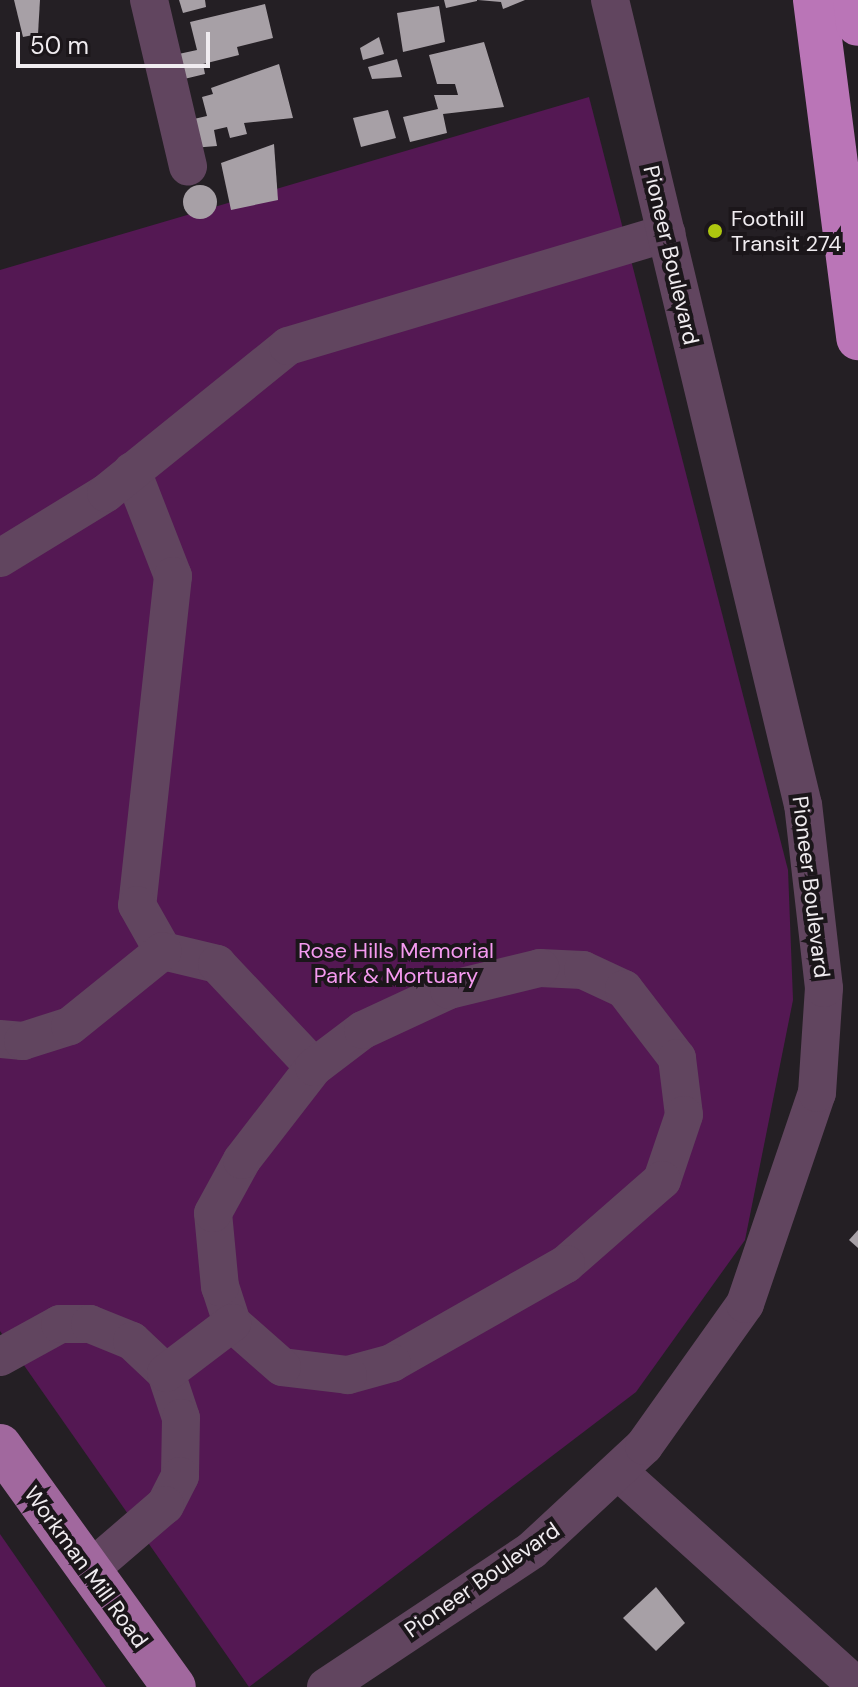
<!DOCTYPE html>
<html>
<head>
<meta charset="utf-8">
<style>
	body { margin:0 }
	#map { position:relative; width:858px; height:1687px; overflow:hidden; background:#241f24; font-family:"DM Sans",sans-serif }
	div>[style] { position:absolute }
	.green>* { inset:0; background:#541853 }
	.building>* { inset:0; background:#a7a0a6 }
	.round { border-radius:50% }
	.minor>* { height:38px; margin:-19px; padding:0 19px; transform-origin:19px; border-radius:19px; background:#61455f }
	.major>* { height:44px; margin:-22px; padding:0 22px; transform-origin:22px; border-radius:22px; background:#a1689e }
	.highway>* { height:44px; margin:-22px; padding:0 22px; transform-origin:22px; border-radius:22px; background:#ba75b7 }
	.dots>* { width:22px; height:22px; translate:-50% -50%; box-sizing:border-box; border:4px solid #1b161a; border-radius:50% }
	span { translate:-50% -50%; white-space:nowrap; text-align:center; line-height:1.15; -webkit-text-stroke:8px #1b161a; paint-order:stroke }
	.poi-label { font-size:22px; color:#f0ecf0 }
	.left { translate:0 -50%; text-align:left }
	.street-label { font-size:22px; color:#f0ecf0 }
	.park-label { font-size:22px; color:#f59af0 }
	.scale { position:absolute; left:16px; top:32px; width:194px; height:36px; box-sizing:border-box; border:4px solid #f0ecf0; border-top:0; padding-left:10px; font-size:24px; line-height:28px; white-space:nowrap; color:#f0ecf0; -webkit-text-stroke:6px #1b161a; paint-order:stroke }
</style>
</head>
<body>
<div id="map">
	<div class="green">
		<div style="clip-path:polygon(589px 97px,788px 870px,793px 1000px,745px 1240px,636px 1392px,249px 1687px,0 1331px,0 270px)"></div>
		<div style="clip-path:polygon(0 1534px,106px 1687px,0 1687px)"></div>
	</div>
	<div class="building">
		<div style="clip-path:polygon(14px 0,40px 0,38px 34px,23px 37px)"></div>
		<div style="clip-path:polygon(179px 0,205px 0,206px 7px,183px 13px)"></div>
		<div style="clip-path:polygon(444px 0,477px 0,477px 1px,446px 8px)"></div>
		<div style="clip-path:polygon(478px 0,525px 0,503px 9px,501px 2px)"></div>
		<div style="clip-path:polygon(265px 4px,273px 38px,237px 47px,239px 55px,203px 64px,205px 74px,180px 80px,174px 55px,197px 50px,190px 22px)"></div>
		<div style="clip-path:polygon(439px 6px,445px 42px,403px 52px,397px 13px)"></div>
		<div style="clip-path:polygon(379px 37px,384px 54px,363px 60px,360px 48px)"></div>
		<div style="clip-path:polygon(484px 42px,504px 107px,443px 114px,447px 133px,410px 142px,403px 117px,438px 109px,434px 95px,458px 95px,455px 84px,437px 84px,429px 55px)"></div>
		<div style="clip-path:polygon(397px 59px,402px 77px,372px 79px,368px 67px)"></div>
		<div style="clip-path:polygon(279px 64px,293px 118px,244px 123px,247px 134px,230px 138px,227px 127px,214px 130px,217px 146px,192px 148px,185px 121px,207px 116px,202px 97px,213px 94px,211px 88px)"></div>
		<div style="clip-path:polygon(388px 110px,396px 138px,361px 147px,353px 118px)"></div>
		<div style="clip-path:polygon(274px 144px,278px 200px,231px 210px,221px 163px)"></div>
		<div class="round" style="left:183px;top:185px;width:34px;height:34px"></div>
		<div style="clip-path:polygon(858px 1230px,858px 1248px,849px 1240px)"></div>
		<div style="clip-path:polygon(656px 1587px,685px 1623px,656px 1651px,623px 1618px)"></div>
	</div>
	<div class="minor">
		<div style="left:149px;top:0;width:171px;rotate:76.8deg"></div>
		<div style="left:132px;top:471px;width:113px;rotate:68.7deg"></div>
		<div style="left:173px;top:576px;width:331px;rotate:96.2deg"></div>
		<div style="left:137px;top:905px;width:53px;rotate:60.5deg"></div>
		<div style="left:163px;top:951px;width:56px;rotate:13.5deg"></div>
		<div style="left:217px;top:964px;width:141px;rotate:46.7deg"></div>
		<div style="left:0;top:558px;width:124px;rotate:-31.5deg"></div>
		<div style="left:106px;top:493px;width:234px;rotate:-38.9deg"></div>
		<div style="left:288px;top:346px;width:395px;rotate:-16.6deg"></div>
		<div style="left:540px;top:968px;width:43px;rotate:2.7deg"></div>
		<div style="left:583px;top:970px;width:45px;rotate:24.9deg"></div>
		<div style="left:624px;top:989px;width:87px;rotate:52.5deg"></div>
		<div style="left:677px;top:1058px;width:57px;rotate:83deg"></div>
		<div style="left:684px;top:1115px;width:69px;rotate:108.7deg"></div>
		<div style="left:662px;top:1180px;width:128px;rotate:138.8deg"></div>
		<div style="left:566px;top:1264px;width:200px;rotate:150.4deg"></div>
		<div style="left:392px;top:1363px;width:46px;rotate:164.7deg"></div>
		<div style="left:348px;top:1375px;width:66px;rotate:-173.1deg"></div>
		<div style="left:282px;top:1367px;width:67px;rotate:-138.7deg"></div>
		<div style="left:232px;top:1323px;width:38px;rotate:-108deg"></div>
		<div style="left:220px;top:1287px;width:74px;rotate:-95.4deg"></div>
		<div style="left:213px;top:1213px;width:60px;rotate:-61.3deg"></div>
		<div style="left:242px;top:1160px;width:118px;rotate:-52.3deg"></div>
		<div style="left:314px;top:1067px;width:61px;rotate:-37.1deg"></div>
		<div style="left:363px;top:1030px;width:95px;rotate:-24.9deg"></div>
		<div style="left:449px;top:990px;width:94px;rotate:-13.6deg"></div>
		<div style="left:0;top:1039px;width:23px;rotate:5deg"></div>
		<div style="left:23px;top:1041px;width:49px;rotate:-17.7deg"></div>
		<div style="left:70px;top:1026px;width:119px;rotate:-38.9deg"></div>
		<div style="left:0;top:1357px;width:68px;rotate:-28.8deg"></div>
		<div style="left:60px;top:1324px;width:30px"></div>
		<div style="left:90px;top:1324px;width:45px;rotate:22deg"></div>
		<div style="left:132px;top:1341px;width:47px;rotate:43.3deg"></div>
		<div style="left:166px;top:1373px;width:47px;rotate:71.6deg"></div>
		<div style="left:181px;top:1418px;width:58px;rotate:91deg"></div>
		<div style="left:180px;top:1476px;width:33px;rotate:117deg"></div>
		<div style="left:165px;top:1505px;width:103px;rotate:139.3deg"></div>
		<div style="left:166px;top:1373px;width:83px;rotate:-37.1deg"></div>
		<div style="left:619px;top:1472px;width:321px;rotate:42deg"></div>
		<div style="left:326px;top:1687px;width:247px;rotate:-33.6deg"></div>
		<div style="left:532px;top:1550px;width:153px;rotate:-42.9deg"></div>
		<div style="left:644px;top:1446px;width:174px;rotate:-54.6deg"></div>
		<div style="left:745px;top:1304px;width:223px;rotate:-71.2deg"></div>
		<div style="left:817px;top:1093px;width:105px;rotate:-86.2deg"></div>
		<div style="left:824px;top:988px;width:184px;rotate:-96.5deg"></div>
		<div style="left:803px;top:805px;width:828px;rotate:-103.48deg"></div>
	</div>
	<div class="major">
		<div style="left:0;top:1446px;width:297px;rotate:54.2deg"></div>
	</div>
	<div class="highway">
		<div style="left:815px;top:0;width:341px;rotate:82.7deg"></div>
		<div style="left:855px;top:0;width:24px;rotate:83deg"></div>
	</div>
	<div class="dots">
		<div style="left:715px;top:231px;background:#adc60f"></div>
	</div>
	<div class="poi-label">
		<span class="left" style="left:731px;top:231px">Foothill<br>Transit 274</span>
	</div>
	<div class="street-label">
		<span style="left:671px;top:255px;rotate:77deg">Pioneer Boulevard</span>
		<span style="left:811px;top:887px;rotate:83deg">Pioneer Boulevard</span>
		<span style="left:86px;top:1567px;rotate:54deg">Workman Mill Road</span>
		<span style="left:482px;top:1580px;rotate:-35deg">Pioneer Boulevard</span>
	</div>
	<div class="park-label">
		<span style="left:396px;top:963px">Rose Hills Memorial<br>Park &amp; Mortuary</span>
	</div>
	<div class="scale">50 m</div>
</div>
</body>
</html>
